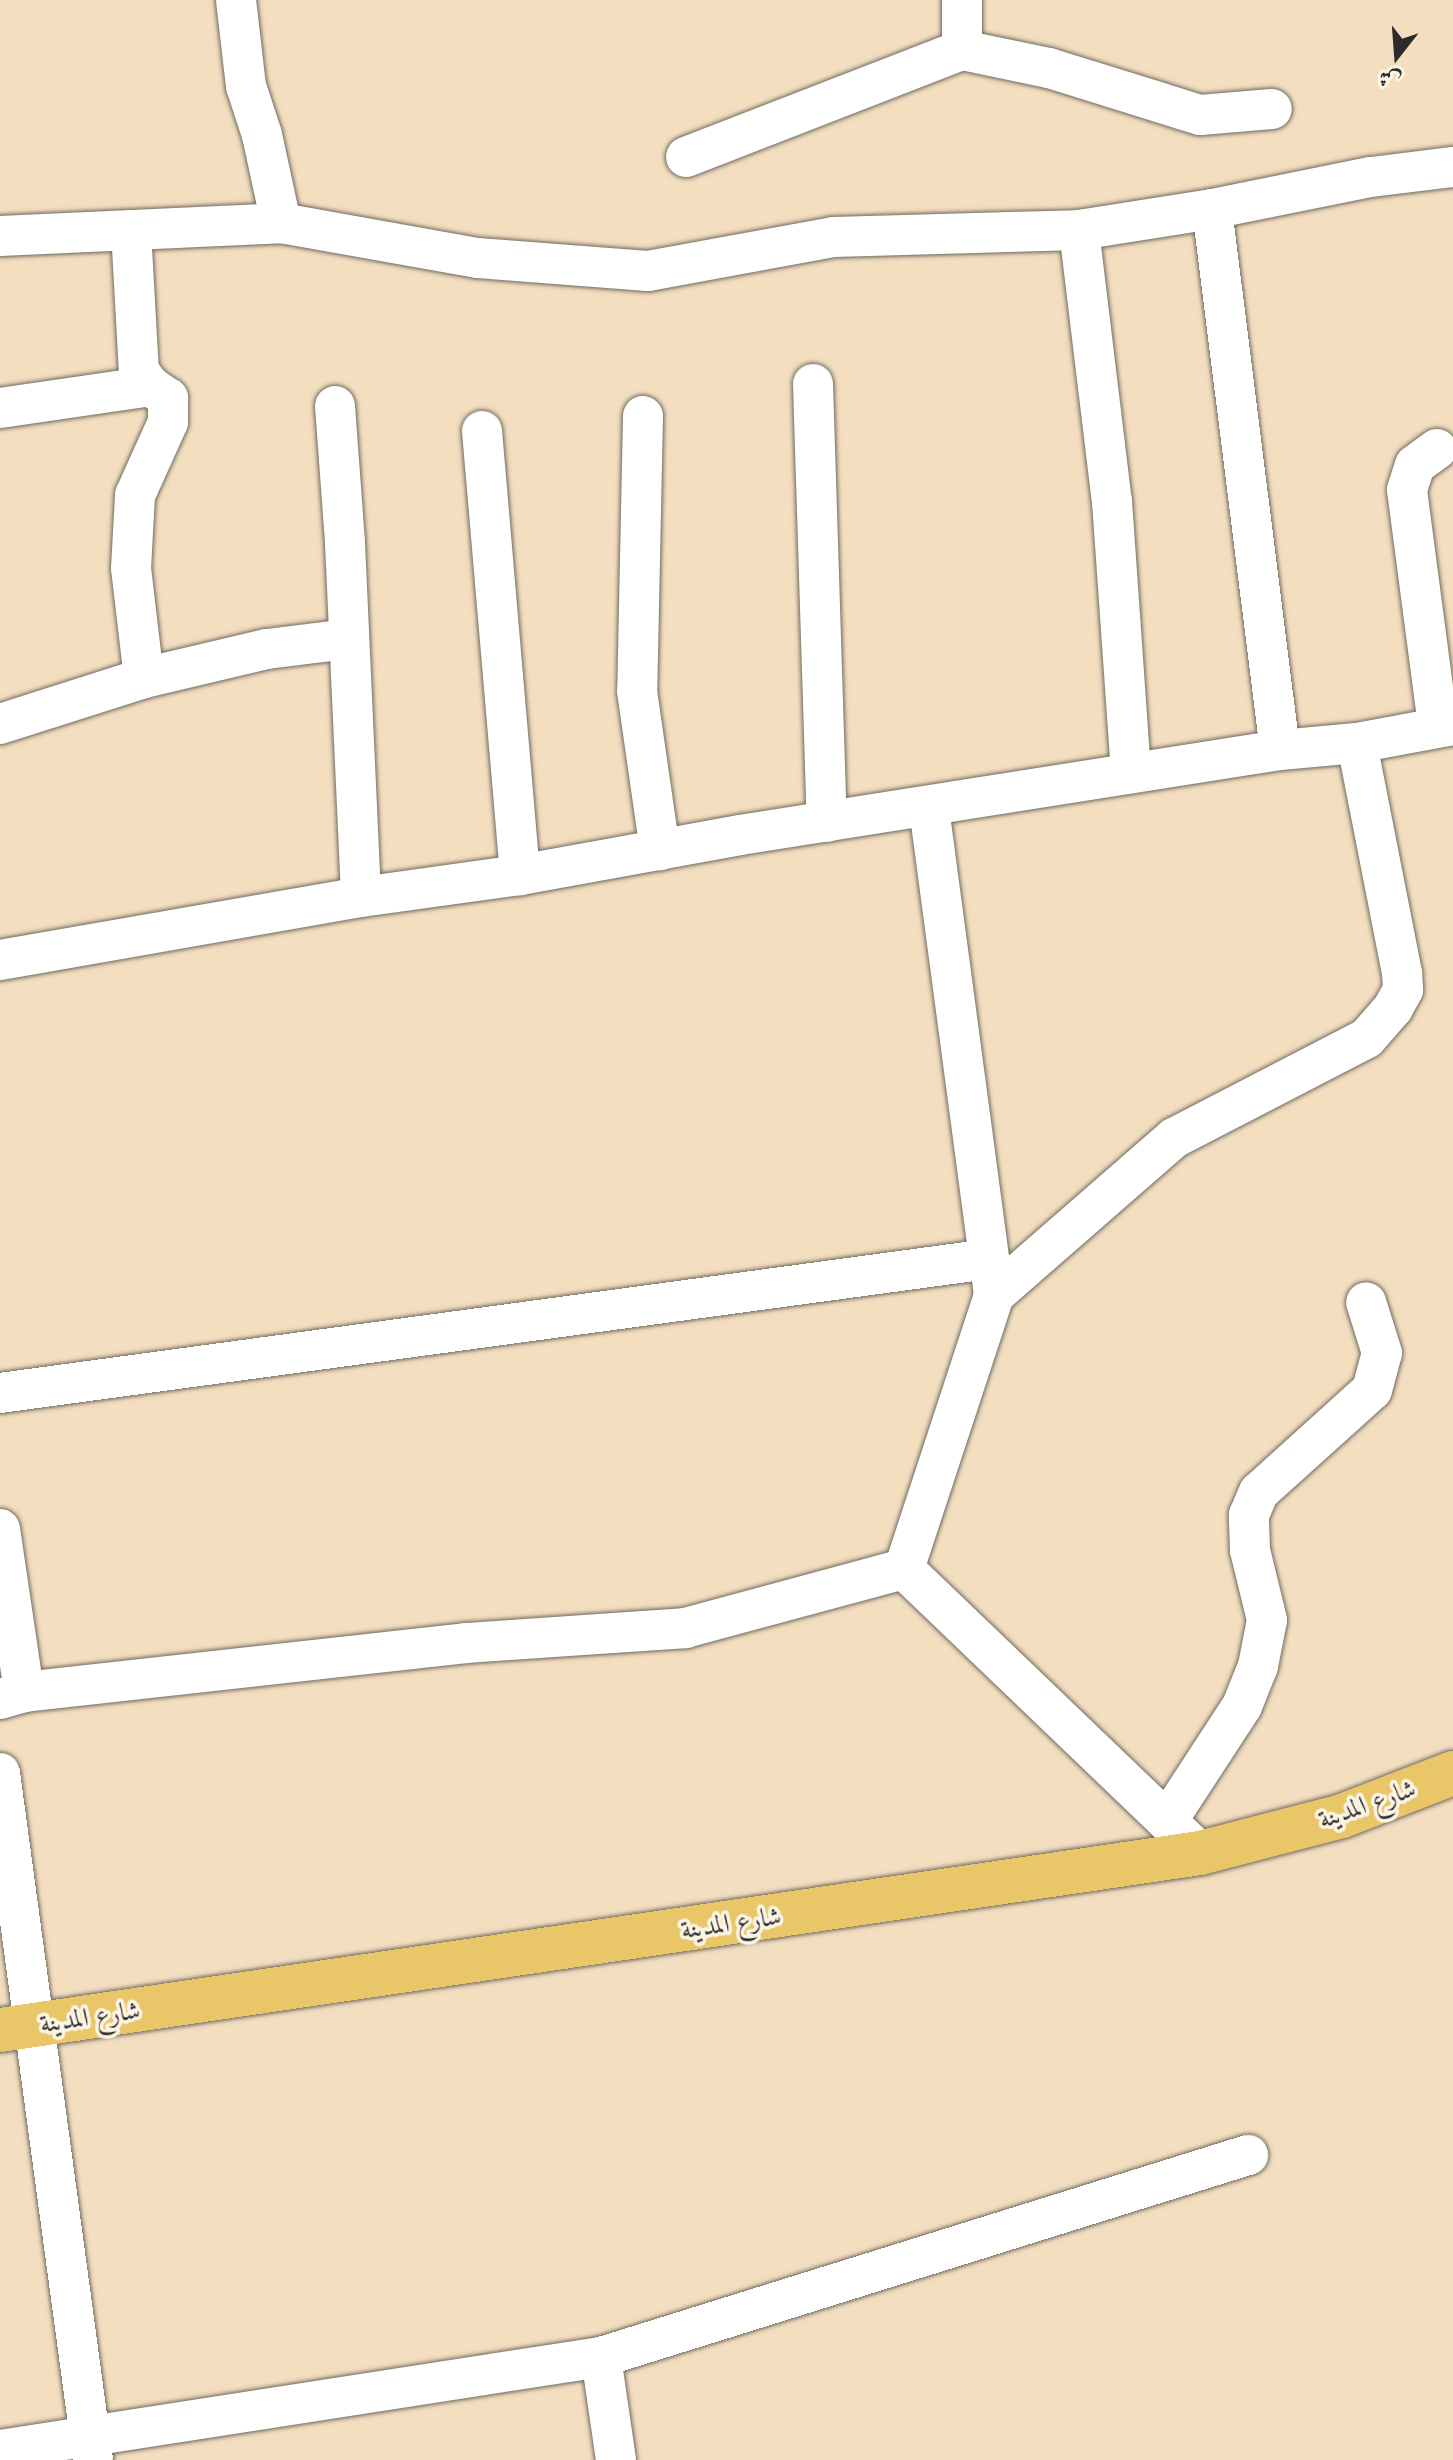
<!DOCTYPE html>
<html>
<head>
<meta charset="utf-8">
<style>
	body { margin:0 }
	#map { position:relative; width:1453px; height:2460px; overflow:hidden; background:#f3dec0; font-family:"Libre Caslon Text",Amiri,serif }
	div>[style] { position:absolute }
	.roads { filter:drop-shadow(0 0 2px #716a5f) drop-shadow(0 0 2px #716a5f) }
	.minor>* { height:40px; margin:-20px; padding:0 20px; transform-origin:20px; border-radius:20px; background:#fff }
	.major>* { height:44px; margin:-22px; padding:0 22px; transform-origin:22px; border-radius:22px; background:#e9c769 }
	span { translate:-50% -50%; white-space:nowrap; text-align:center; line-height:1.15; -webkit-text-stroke:7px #fcf5e5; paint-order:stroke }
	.street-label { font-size:26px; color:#2b2b2b }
	.north { position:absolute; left:1357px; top:16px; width:80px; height:80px; -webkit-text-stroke:6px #fcf5e5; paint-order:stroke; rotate:197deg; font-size:22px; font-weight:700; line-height:32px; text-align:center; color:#2b2b2b }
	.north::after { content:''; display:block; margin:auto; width:28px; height:36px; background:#2b2b2b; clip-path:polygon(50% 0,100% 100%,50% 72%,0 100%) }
</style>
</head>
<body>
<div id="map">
	<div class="roads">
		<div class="minor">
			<div style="left:236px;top:0;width:87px;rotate:83.4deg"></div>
			<div style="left:246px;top:86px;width:52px;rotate:71.9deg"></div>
			<div style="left:262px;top:135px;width:90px;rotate:77.8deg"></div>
			<div style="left:962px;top:0;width:50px;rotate:90deg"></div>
			<div style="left:686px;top:157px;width:296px;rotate:-21.2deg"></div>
			<div style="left:962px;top:50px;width:89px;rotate:11.7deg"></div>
			<div style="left:1049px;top:68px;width:158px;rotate:17.3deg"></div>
			<div style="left:1200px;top:115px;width:72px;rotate:-4.8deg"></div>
			<div style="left:1212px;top:209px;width:545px;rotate:82.84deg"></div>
			<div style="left:131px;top:230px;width:141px;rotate:86.8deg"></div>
			<div style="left:139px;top:371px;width:19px;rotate:54deg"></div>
			<div style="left:150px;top:386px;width:22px;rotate:34deg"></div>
			<div style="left:168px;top:398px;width:24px;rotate:90deg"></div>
			<div style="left:168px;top:422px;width:80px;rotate:114.3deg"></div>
			<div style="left:135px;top:495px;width:73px;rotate:93.1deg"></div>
			<div style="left:131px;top:568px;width:111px;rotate:83.3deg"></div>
			<div style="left:1079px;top:230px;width:273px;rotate:83.1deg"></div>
			<div style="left:1112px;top:501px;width:272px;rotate:86deg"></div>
			<div style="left:0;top:236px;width:281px;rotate:-2.6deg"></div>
			<div style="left:281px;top:223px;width:200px;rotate:10.1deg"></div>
			<div style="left:478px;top:258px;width:170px;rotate:4.4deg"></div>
			<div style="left:648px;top:271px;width:188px;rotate:-10.4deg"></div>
			<div style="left:833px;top:237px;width:246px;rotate:-1.6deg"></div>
			<div style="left:1079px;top:230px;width:135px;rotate:-9deg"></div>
			<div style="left:1212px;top:209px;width:162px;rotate:-11.4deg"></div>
			<div style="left:1371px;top:177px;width:83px;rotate:-7deg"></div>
			<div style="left:813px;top:384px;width:438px;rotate:88.2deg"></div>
			<div style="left:335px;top:406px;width:137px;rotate:85.8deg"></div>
			<div style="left:345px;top:543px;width:354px;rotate:87.4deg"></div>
			<div style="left:0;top:408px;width:152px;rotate:-8.3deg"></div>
			<div style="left:643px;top:416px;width:275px;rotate:91.2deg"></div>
			<div style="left:637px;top:691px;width:161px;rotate:81.8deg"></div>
			<div style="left:482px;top:431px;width:446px;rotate:85.1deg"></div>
			<div style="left:1437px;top:449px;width:27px;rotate:144deg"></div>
			<div style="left:1415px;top:465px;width:26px;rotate:108deg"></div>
			<div style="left:1407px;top:490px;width:239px;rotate:82.5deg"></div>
			<div style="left:0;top:724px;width:151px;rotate:-17.7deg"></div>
			<div style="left:144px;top:678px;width:126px;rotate:-13.3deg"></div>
			<div style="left:267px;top:649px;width:81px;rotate:-7.1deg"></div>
			<div style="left:0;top:960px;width:366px;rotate:-9.9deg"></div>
			<div style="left:361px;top:897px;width:161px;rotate:-7.9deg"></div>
			<div style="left:520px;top:875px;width:224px;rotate:-10.3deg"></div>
			<div style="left:740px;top:835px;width:547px;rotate:-8.95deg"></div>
			<div style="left:1280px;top:750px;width:77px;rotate:-5.2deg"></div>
			<div style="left:1357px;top:743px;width:98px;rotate:-10.6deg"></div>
			<div style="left:994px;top:1295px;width:239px;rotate:-41.1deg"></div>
			<div style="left:1174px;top:1138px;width:217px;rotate:-27.4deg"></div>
			<div style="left:1367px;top:1038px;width:40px;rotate:-49deg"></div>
			<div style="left:1393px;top:1008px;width:21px;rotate:-61deg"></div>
			<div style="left:1403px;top:990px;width:17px;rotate:-93deg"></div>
			<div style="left:1402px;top:973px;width:234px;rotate:-101.1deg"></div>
			<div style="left:0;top:1393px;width:998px;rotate:-7.72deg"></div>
			<div style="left:0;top:1529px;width:165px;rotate:81.6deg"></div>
			<div style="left:904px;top:1569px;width:288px;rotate:-71.8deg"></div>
			<div style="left:994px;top:1295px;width:493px;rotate:-97.6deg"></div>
			<div style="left:0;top:1699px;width:25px;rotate:-16deg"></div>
			<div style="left:24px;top:1692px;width:445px;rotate:-6.3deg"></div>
			<div style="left:466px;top:1643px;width:220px;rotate:-3.9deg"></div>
			<div style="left:685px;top:1628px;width:227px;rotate:-15.1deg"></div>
			<div style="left:904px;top:1569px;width:410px;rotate:43.8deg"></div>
			<div style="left:0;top:1773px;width:693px;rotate:82.29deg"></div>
			<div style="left:1167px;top:1821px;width:137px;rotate:-56.9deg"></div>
			<div style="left:1242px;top:1706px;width:43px;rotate:-68.2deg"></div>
			<div style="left:1258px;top:1666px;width:47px;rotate:-78.9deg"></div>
			<div style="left:1267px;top:1620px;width:72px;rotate:-103.7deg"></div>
			<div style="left:1250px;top:1550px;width:35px;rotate:-92deg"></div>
			<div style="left:1249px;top:1515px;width:25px;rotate:-67deg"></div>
			<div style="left:1259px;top:1492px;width:152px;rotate:-42.1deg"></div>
			<div style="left:1372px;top:1390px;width:38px;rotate:-75deg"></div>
			<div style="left:1382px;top:1353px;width:53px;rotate:-107.4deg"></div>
			<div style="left:601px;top:2357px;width:104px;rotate:81.7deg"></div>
			<div style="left:0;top:2450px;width:608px;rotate:-8.8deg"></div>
			<div style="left:601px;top:2357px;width:678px;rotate:-17.34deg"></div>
		</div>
		<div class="major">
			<div style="left:0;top:2030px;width:1213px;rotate:-8.39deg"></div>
			<div style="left:1200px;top:1853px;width:147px;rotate:-14.6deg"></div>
			<div style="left:1342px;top:1816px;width:119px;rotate:-21.2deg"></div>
		</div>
	</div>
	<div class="street-label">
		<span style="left:1367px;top:1804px;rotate:-19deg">شارع المدينة</span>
		<span style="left:731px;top:1923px;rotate:-8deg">شارع المدينة</span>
		<span style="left:90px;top:2017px;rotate:-8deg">شارع المدينة</span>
	</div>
	<div class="north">ش</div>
</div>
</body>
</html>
